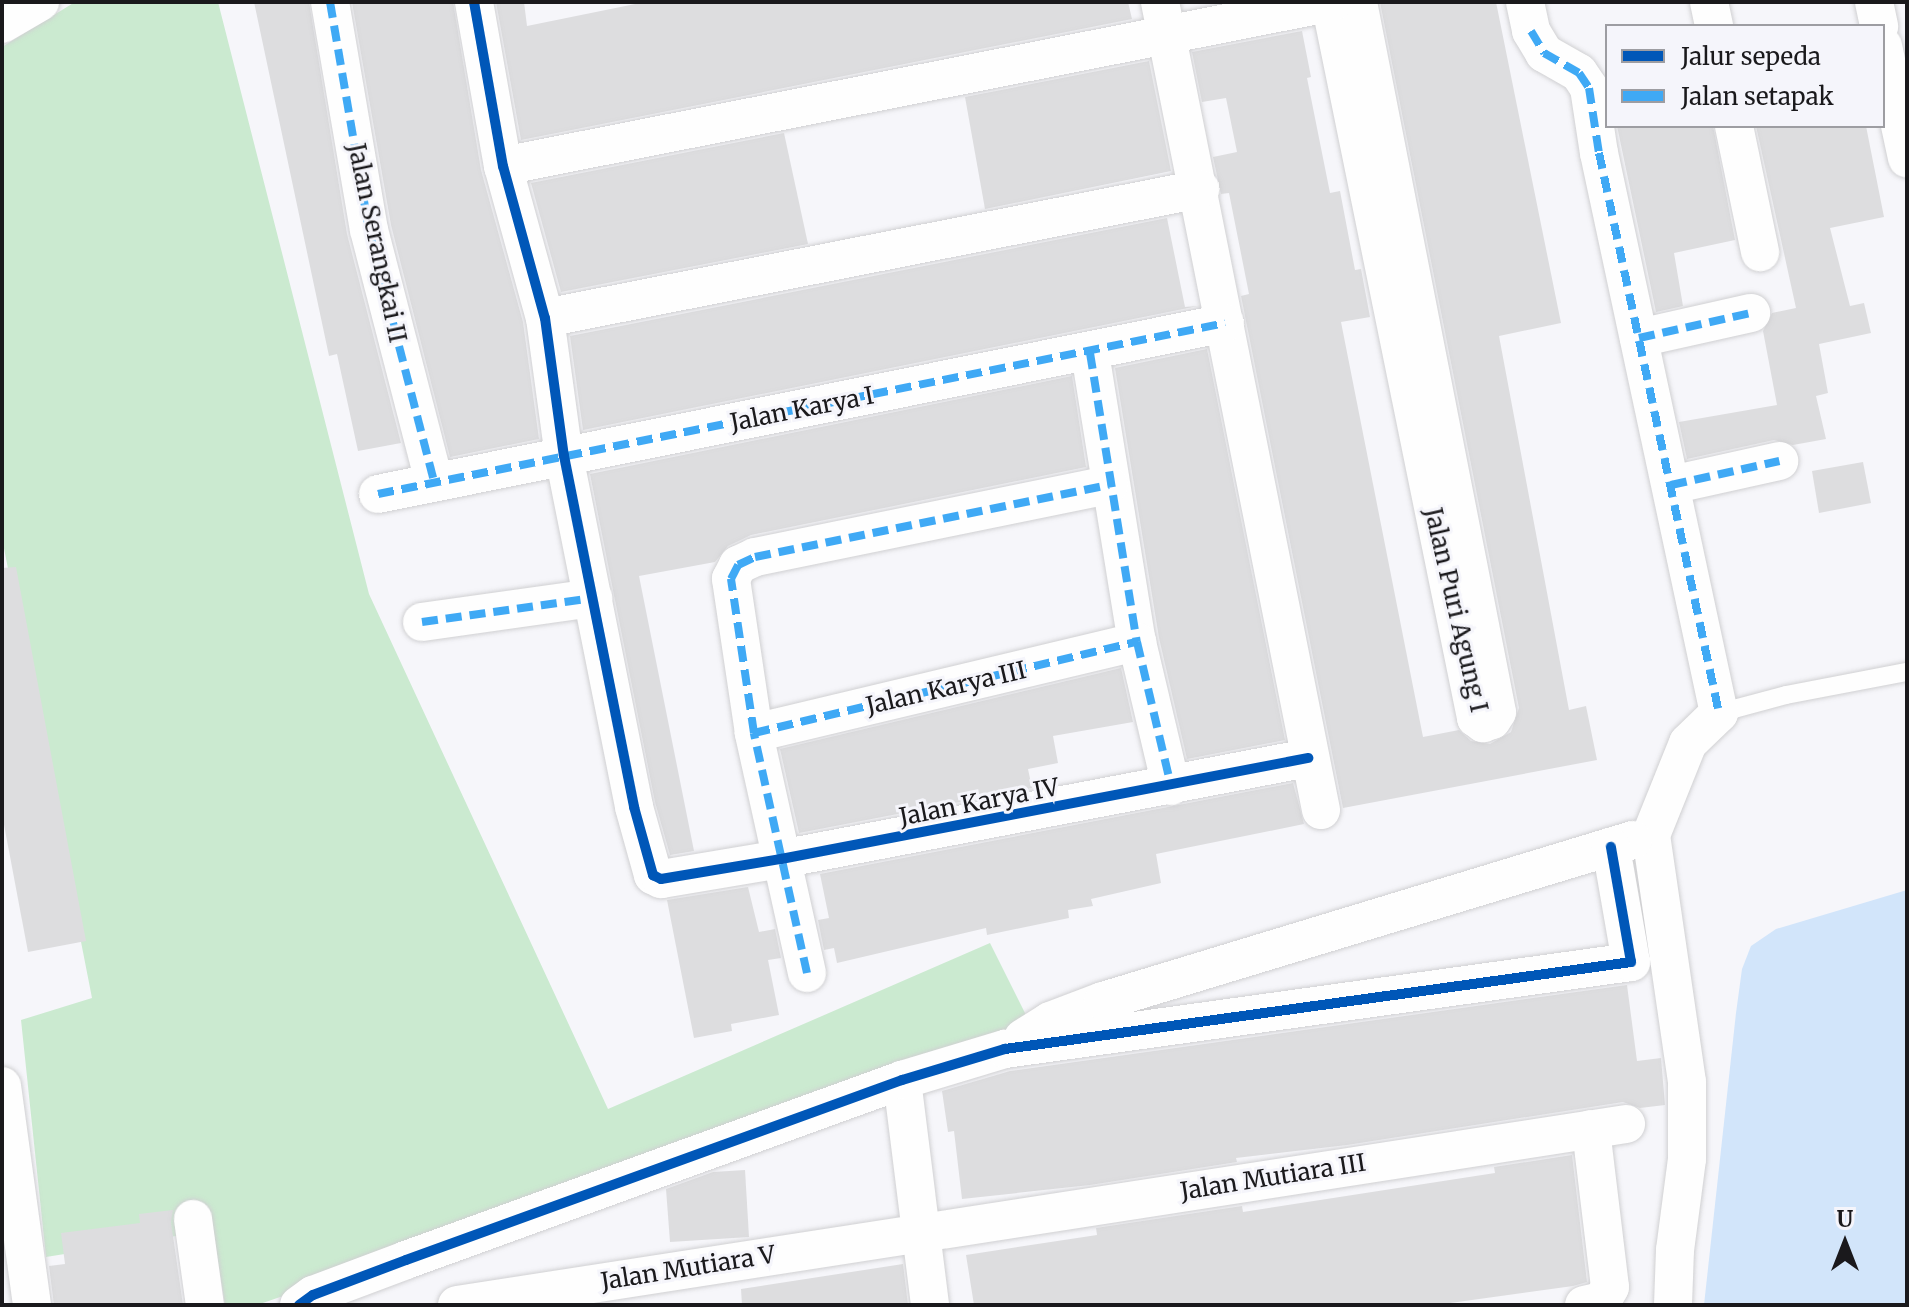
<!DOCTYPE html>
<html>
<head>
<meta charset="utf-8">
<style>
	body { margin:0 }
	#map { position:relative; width:1909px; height:1307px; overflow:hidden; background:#f6f6fa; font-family:Merriweather,serif }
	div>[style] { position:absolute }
	.green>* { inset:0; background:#cbead0 }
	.water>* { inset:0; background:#d2e5fa }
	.building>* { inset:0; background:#dddddf }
	.roads { filter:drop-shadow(0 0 2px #d0d0d2) drop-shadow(0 0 2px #d0d0d2) }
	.service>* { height:18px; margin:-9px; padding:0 9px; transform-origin:9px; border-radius:9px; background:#fefefe }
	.minor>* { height:38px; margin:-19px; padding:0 19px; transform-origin:19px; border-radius:19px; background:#fefefe }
	.quiet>* { height:8px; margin-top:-4px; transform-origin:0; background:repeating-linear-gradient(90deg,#3fa9f5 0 16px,transparent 0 24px) }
	.cycleway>* { height:10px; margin:-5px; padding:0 5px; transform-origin:5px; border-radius:5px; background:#0057b8 }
	span { translate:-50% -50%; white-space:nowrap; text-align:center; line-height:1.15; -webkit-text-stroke:6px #f5f5fb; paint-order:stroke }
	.street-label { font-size:24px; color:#1a191c }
	.frame { position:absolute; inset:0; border:4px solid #1a191c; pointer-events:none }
	.legend { position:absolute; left:1605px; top:24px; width:280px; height:104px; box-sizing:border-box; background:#f5f5fb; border:2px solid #9d9da2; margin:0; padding:10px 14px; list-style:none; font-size:24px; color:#1a191c }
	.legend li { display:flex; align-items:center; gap:16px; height:40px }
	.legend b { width:40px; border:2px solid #9d9da2 }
	.north { position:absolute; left:1805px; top:1203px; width:80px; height:80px; -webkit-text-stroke:6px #f5f5fb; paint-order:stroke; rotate:0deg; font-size:22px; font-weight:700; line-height:32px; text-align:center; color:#1a191c }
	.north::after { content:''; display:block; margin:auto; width:28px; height:36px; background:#1a191c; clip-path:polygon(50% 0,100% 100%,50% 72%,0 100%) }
</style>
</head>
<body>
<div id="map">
	<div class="green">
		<div style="clip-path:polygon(75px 2px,218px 2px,369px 594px,608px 1109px,990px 943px,1036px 1035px,257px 1305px,225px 1305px,213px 1230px,46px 1257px,21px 1020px,92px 998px,2px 538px,2px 47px)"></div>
	</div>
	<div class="water">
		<div style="clip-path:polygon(1907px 890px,1907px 1305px,1704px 1305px,1736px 1013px,1742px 969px,1751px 946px,1776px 929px)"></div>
	</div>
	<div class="building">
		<div style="clip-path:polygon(254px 2px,309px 2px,347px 234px,401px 443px,358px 451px,337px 354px,329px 356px)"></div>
		<div style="clip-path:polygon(352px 2px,453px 2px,481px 170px,523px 322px,539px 439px,450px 457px,391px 225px)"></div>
		<div style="clip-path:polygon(496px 2px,524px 2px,527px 26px,645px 2px,1128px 2px,1132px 19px,521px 140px)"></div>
		<div style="clip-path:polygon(1380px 2px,1496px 2px,1561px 323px,1499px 336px,1569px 710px,1586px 706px,1597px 760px,1343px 808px,1241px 296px,1249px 294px,1229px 193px,1221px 194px,1213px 157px,1237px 152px,1226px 98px,1202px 102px,1192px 52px,1302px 31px,1311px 77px,1307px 78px,1330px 193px,1340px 191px,1355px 270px,1361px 269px,1370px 317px,1341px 322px,1423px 737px,1459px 730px,1471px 741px,1490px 744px,1511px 732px,1519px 708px)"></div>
		<div style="clip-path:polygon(1149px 61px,1171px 171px,985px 209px,965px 97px)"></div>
		<div style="clip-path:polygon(1617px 126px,1713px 126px,1735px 240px,1674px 253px,1683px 306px,1656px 312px)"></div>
		<div style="clip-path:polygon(1756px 126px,1866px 126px,1884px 217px,1830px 228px,1850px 306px,1864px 303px,1871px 333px,1819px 344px,1828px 393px,1816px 396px,1826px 439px,1793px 445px,1774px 440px,1687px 459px,1679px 422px,1777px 405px,1763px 331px,1772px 313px,1796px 308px)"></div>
		<div style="clip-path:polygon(784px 133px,808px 244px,561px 292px,531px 183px)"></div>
		<div style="clip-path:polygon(1167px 218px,1185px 307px,1198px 306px,583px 430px,570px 336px)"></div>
		<div style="clip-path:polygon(1207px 349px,1285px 740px,1187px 759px,1159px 638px,1115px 368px)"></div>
		<div style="clip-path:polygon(1072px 376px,1086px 467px,751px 535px,728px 546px,715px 562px,639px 576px,694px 851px,670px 855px,655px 802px,590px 474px)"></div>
		<div style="clip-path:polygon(1863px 462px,1871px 503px,1819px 513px,1812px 471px)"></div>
		<div style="clip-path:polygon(16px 567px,86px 941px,28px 952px,2px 814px,2px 568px)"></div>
		<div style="clip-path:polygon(1121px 668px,1133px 722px,1053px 736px,1058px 763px,1028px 769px,1032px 788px,799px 833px,780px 749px)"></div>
		<div style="clip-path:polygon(1293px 783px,1304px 824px,1156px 854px,1161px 883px,1091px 899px,1093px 906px,1068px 910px,1069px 918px,987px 935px,986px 928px,837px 963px,834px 948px,824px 950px,818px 920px,829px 918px,820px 874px)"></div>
		<div style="clip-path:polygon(748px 887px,759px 932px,775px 929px,781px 958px,768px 960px,779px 1015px,731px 1024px,732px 1031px,694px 1038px,667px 900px)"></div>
		<div style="clip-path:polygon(1627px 985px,1637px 1061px,1661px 1058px,1665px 1105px,1640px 1108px,1623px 1102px,1347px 1145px,1236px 1158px,1237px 1162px,1090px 1185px,962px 1199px,954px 1131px,948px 1132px,942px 1091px,1010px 1071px)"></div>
		<div style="clip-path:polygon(1572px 1155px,1587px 1282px,1573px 1286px,1436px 1305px,974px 1305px,966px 1255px,1097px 1235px,1096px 1228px,1242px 1206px,1243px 1212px,1495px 1173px,1494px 1167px)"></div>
		<div style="clip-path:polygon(745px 1170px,749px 1237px,670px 1242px,666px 1189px,713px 1172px)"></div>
		<div style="clip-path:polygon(173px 1210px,171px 1222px,183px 1305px,54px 1305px,49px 1266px,65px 1264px,61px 1233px,140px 1223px,139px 1214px)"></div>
		<div style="clip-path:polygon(903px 1264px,908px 1305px,742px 1305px,741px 1289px)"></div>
	</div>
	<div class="roads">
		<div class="service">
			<div style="left:1719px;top:713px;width:69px;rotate:-15deg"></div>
			<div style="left:1786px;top:695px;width:123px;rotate:-10.8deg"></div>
		</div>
		<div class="minor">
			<div style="left:330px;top:2px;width:231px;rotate:80.3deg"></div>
			<div style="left:369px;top:230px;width:259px;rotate:75.5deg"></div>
			<div style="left:474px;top:2px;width:167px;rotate:80deg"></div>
			<div style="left:503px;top:166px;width:158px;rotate:74.6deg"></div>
			<div style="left:545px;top:318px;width:139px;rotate:82.2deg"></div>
			<div style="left:564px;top:456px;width:358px;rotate:78.7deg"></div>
			<div style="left:634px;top:807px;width:71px;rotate:74.4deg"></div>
			<div style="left:653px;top:875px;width:9px;rotate:27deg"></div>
			<div style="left:661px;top:879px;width:122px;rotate:-9.5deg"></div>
			<div style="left:781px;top:859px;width:537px;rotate:-10.85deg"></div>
			<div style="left:1160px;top:2px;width:824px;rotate:78.73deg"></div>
			<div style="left:1330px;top:2px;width:731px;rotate:78.47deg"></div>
			<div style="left:1476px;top:718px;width:9px;rotate:36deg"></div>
			<div style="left:1483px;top:723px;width:9px;rotate:-18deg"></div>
			<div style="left:1492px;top:720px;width:9px;rotate:-58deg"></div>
			<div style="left:1497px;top:712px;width:723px;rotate:-101.08deg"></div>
			<div style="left:1525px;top:2px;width:30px;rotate:78deg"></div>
			<div style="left:1531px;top:31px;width:26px;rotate:59deg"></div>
			<div style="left:1544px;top:53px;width:40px;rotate:29.7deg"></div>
			<div style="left:1579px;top:73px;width:18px;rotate:56deg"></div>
			<div style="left:1589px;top:88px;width:66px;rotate:81.3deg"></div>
			<div style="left:1599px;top:153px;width:573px;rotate:77.91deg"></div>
			<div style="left:1719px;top:713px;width:43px;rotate:135.9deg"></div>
			<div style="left:1688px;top:743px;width:99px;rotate:111.9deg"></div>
			<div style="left:1651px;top:835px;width:250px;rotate:81.7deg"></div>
			<div style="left:1687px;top:1082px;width:77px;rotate:90deg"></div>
			<div style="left:1687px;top:1159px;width:92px;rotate:97.5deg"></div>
			<div style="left:1675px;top:1250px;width:55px;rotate:92.1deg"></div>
			<div style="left:1709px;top:2px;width:25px;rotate:78deg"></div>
			<div style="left:1874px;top:2px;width:25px;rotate:78deg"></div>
			<div style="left:2px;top:24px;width:44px;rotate:-30.1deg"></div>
			<div style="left:1883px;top:46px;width:115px;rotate:77.9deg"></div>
			<div style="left:1734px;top:126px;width:129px;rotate:78.3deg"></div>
			<div style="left:503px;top:166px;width:846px;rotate:-11.18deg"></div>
			<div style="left:545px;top:318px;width:668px;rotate:-11.14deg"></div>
			<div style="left:1639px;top:338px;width:115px;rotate:-12.6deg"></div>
			<div style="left:1090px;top:353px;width:293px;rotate:80.8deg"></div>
			<div style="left:1137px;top:642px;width:148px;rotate:76.7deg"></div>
			<div style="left:1671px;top:485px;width:111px;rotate:-12.5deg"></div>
			<div style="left:378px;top:494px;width:864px;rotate:-11.41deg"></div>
			<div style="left:422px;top:622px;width:173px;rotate:-8deg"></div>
			<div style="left:754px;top:733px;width:394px;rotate:-13.4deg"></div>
			<div style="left:807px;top:973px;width:246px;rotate:-102.5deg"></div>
			<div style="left:754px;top:733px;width:156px;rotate:-98.5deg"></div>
			<div style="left:731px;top:579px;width:16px;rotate:-63deg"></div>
			<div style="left:738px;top:565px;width:19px;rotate:-25deg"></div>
			<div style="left:755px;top:557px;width:361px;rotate:-11.5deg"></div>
			<div style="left:1023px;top:1038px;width:32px;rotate:-32deg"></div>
			<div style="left:1050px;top:1021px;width:57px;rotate:-20.7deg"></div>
			<div style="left:1103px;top:1001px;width:554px;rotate:-16.9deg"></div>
			<div style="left:902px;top:1080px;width:227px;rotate:82.9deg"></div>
			<div style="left:2px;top:1086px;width:221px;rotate:82.2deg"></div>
			<div style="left:193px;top:1219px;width:87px;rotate:82.1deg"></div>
			<div style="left:299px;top:1305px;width:17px;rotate:-36deg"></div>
			<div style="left:313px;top:1295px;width:99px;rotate:-20.6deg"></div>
			<div style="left:406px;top:1260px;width:528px;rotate:-19.95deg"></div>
			<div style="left:902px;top:1080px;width:108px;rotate:-16.8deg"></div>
			<div style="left:1005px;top:1049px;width:632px;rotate:-7.91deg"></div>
			<div style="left:1631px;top:962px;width:117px;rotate:-99.9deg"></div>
			<div style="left:457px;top:1305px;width:1183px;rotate:-8.8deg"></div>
			<div style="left:1584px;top:1305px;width:18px;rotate:-13deg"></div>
			<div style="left:1602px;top:1301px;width:16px;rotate:-60deg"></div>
			<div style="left:1610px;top:1287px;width:159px;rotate:-96.9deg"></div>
		</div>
	</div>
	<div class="quiet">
		<div style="left:330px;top:2px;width:231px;rotate:80.3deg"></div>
		<div style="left:369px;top:230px;width:259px;rotate:75.5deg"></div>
		<div style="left:1531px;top:31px;width:26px;rotate:59deg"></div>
		<div style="left:1544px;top:53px;width:40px;rotate:29.7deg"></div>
		<div style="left:1579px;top:73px;width:18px;rotate:56deg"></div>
		<div style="left:1589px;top:88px;width:66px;rotate:81.3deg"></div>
		<div style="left:1599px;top:153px;width:573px;rotate:77.91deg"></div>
		<div style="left:1639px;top:338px;width:115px;rotate:-12.6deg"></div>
		<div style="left:1090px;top:353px;width:293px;rotate:80.8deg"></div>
		<div style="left:1137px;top:642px;width:148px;rotate:76.7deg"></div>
		<div style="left:1671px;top:485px;width:111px;rotate:-12.5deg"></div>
		<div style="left:378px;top:494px;width:864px;rotate:-11.41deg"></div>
		<div style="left:422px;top:622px;width:173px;rotate:-8deg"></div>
		<div style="left:754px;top:733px;width:394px;rotate:-13.4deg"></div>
		<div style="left:807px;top:973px;width:246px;rotate:-102.5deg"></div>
		<div style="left:754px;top:733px;width:156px;rotate:-98.5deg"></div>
		<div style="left:731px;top:579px;width:16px;rotate:-63deg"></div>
		<div style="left:738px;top:565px;width:19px;rotate:-25deg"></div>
		<div style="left:755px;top:557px;width:361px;rotate:-11.5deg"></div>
	</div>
	<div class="cycleway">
		<div style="left:474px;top:2px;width:167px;rotate:80deg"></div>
		<div style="left:503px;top:166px;width:158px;rotate:74.6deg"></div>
		<div style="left:545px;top:318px;width:139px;rotate:82.2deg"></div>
		<div style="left:564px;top:456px;width:358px;rotate:78.7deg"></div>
		<div style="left:634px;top:807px;width:71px;rotate:74.4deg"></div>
		<div style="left:653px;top:875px;width:9px;rotate:27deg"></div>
		<div style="left:661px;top:879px;width:122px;rotate:-9.5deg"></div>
		<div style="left:781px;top:859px;width:537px;rotate:-10.85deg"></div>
		<div style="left:299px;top:1305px;width:17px;rotate:-36deg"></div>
		<div style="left:313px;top:1295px;width:99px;rotate:-20.6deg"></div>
		<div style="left:406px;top:1260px;width:528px;rotate:-19.95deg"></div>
		<div style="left:902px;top:1080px;width:108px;rotate:-16.8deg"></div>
		<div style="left:1005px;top:1049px;width:632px;rotate:-7.91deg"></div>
		<div style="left:1631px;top:962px;width:117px;rotate:-99.9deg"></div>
	</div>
	<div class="street-label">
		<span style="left:377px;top:243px;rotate:78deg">Jalan Serangkai II</span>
		<span style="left:802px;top:409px;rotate:-11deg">Jalan Karya I</span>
		<span style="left:1456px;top:610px;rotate:77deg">Jalan Puri Agung I</span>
		<span style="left:946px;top:688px;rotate:-13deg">Jalan Karya III</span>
		<span style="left:979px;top:802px;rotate:-11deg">Jalan Karya IV</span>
		<span style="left:1273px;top:1177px;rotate:-9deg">Jalan Mutiara III</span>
		<span style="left:688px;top:1268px;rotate:-9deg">Jalan Mutiara V</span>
	</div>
	<div class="frame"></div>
	<ul class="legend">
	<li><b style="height:10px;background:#0057b8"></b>Jalur sepeda</li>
	<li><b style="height:10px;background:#3fa9f5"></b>Jalan setapak</li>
	</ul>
	<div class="north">U</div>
</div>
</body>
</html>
